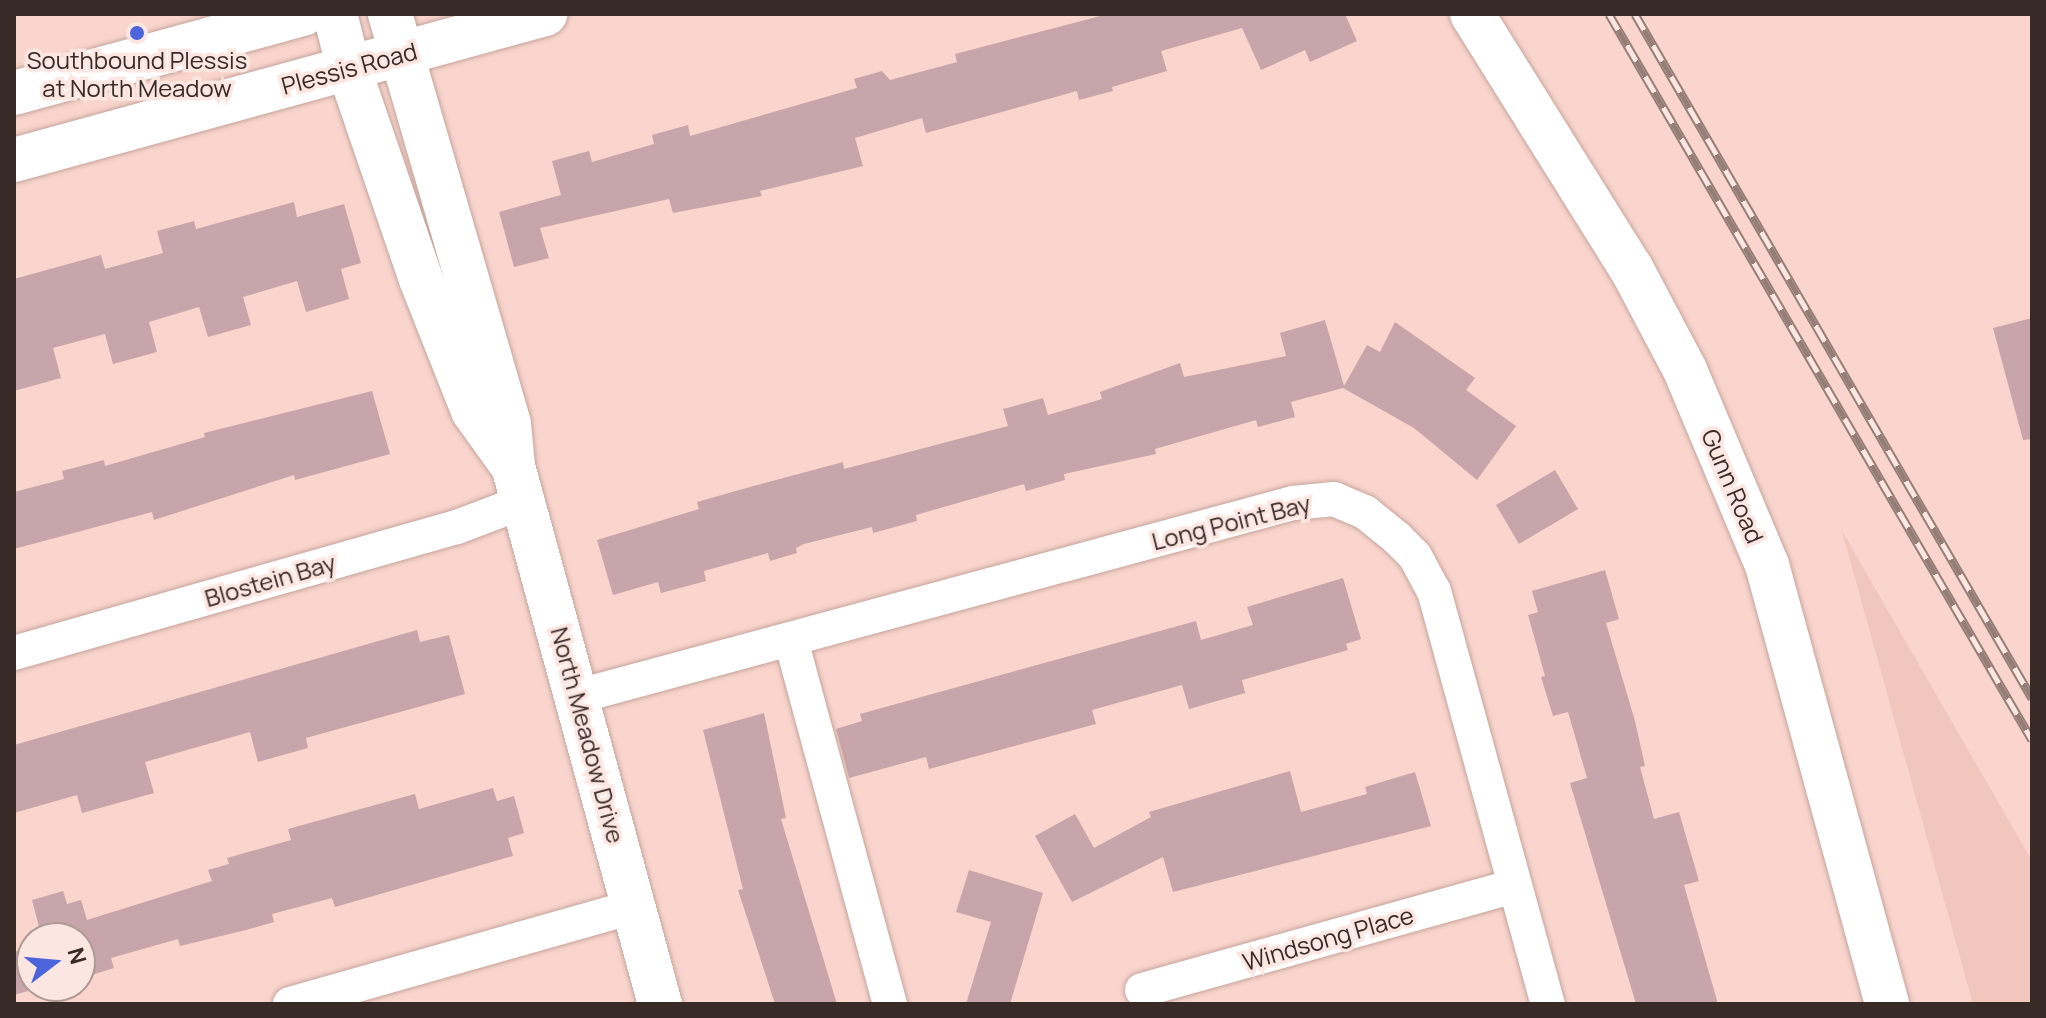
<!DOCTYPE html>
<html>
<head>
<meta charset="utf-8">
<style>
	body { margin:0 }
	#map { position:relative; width:2046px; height:1018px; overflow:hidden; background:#f9d5cd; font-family:Manrope,sans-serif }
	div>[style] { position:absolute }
	.built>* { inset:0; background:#f1c6bc }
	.building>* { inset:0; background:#c8a5aa }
	.roads { filter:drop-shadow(0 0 2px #c5a49c) drop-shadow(0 0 2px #c5a49c) }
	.street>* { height:34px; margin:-17px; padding:0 17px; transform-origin:17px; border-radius:17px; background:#fff }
	.secondary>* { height:44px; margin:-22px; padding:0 22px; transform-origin:22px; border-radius:22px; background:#fff }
	.rail>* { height:9px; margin-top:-4.5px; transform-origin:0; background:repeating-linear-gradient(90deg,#fce6e1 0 18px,#967e78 0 36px); box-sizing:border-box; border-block:2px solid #967e78 }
	.dots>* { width:22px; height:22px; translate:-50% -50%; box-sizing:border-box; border:4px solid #fce6e1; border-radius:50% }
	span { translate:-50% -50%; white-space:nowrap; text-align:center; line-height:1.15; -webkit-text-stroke:7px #fce6e1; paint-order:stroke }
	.poi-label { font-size:24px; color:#382a27 }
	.street-label { font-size:24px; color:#382a27 }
	.frame { position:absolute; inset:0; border:16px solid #382a27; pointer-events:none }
	.north { position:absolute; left:16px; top:922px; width:80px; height:80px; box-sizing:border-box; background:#fce6e1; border:2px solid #ae9b97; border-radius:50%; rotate:74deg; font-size:22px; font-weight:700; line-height:32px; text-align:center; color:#382a27 }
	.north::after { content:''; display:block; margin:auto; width:28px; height:36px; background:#4c65da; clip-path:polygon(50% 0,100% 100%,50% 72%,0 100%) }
</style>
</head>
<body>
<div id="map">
	<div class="built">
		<div style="clip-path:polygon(1842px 531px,2032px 861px,2032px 1004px,1973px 1004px)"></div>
	</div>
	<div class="building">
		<div style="clip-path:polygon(1108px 14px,1345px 14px,1357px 41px,1310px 62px,1305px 50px,1261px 70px,1242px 28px,1161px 51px,1167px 71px,1112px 87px,1113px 91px,1079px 100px,1077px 91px,926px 133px,922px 118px,855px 138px,863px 166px,760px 191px,762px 196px,673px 213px,669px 199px,540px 228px,549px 258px,514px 267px,499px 212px,561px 195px,552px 161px,589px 151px,592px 162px,654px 144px,652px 135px,688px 125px,690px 136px,857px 88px,854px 79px,882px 71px,890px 80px,957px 62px,955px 54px)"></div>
		<div style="clip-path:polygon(294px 202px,297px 217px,344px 204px,361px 263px,341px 269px,349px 299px,306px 312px,297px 281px,243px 297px,251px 325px,208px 337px,199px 307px,149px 322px,157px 352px,113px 364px,105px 334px,53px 348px,61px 378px,14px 391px,14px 279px,101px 255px,105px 269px,163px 253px,157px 231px,194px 221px,196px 229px)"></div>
		<div style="clip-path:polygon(2032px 318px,2032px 439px,2023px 440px,1993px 328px)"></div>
		<div style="clip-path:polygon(1325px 320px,1344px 386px,1367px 345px,1380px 352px,1395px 322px,1475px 378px,1466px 390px,1516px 426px,1477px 480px,1414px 428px,1343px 388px,1291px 402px,1295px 417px,1258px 427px,1256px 420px,1155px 449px,1156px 454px,1064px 474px,1065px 480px,1026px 491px,1024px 484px,916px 515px,917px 521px,873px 533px,872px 527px,804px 544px,796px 548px,797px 553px,770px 561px,768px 553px,704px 571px,706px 581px,661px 593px,658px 582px,613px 595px,597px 540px,699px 509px,697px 502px,750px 487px,843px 462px,844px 469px,1008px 426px,1003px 409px,1043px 398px,1048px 415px,1102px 399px,1100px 392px,1180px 363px,1184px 377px,1286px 356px,1280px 333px)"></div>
		<div style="clip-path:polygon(372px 391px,390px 454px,295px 480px,294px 475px,154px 520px,152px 512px,14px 549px,14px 492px,64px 479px,62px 471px,104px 460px,105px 466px,205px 437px,204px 433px)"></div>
		<div style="clip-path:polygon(1555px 470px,1578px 509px,1519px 544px,1496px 505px)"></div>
		<div style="clip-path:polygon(1605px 570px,1619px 619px,1606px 623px,1635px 721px,1645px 766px,1640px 767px,1654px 819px,1679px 812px,1699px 881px,1684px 885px,1718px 1004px,1636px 1004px,1570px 783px,1587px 778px,1568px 712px,1553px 716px,1541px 677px,1545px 676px,1528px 615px,1538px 612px,1532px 591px)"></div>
		<div style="clip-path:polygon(1343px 578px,1361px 639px,1346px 644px,1348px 650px,1242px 680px,1245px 693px,1189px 709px,1182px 685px,1092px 710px,1096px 724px,929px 769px,926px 757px,849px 778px,836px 729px,862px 721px,860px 714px,1196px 621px,1201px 640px,1253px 625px,1247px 607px)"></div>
		<div style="clip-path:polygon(417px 630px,420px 642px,449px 635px,465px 694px,306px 738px,308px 748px,258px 762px,250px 732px,145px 762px,154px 793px,82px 813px,77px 795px,14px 813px,14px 745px)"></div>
		<div style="clip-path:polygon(764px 713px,786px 818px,781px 819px,837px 1004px,775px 1004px,738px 890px,743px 889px,703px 730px)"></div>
		<div style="clip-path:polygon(1290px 771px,1301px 812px,1367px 794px,1365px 787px,1415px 772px,1431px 826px,1173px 892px,1163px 857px,1072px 902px,1035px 836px,1075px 814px,1094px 848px,1151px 817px,1149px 812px)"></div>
		<div style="clip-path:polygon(493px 788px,497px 801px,514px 796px,524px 833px,508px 838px,513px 856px,335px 907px,332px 898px,272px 914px,274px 922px,246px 930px,180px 946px,178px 939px,111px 958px,114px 968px,82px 978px,80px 938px,42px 938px,32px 900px,63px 891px,67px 904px,81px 900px,87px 920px,212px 881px,208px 870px,229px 864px,227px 858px,291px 840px,288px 829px,415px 794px,419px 809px)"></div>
		<div style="clip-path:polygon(969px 870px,1043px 893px,1010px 1004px,966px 1004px,991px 922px,956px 912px)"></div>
		<div style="clip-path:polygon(32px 947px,32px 986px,45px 986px,14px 995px,14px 952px)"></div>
	</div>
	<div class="roads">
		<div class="street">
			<div style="left:791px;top:640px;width:377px;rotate:74.8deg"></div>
			<div style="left:14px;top:653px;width:461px;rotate:-15.9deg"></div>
			<div style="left:457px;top:527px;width:71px;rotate:-20.7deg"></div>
			<div style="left:579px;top:696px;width:740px;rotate:-15.13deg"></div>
			<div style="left:1293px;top:503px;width:41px;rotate:-5.6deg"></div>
			<div style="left:1334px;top:499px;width:34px;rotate:23deg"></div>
			<div style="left:1365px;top:512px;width:41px;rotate:39.1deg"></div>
			<div style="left:1397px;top:538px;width:25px;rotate:45deg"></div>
			<div style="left:1415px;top:556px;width:40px;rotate:62deg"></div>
			<div style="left:1434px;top:591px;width:428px;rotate:74.6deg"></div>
			<div style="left:1142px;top:990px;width:386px;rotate:-15.6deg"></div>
			<div style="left:290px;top:1004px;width:356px;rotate:-15.8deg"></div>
		</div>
		<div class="secondary">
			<div style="left:335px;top:14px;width:57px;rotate:75.7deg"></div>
			<div style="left:349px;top:69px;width:225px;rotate:71.1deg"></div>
			<div style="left:422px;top:282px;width:139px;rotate:68.4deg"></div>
			<div style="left:473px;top:411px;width:62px;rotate:54.2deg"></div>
			<div style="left:390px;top:14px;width:427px;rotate:73.8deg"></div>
			<div style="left:509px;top:424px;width:42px;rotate:84.6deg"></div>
			<div style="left:513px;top:466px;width:558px;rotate:74.72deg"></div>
			<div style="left:1472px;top:14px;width:300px;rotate:58deg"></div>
			<div style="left:1631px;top:268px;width:115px;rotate:62.1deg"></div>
			<div style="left:1685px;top:370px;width:212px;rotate:67.2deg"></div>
			<div style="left:1767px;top:565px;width:455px;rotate:74.7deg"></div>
			<div style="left:14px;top:93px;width:300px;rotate:-15.3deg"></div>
			<div style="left:14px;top:160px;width:551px;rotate:-15.37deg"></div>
		</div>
	</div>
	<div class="rail">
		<div style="left:1609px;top:14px;width:840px;rotate:59.77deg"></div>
		<div style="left:1635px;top:14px;width:791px;rotate:59.87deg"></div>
	</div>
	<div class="dots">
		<div style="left:137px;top:33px;background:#4c65da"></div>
	</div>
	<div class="poi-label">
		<span style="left:137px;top:74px">Southbound Plessis<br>at North Meadow</span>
	</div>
	<div class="street-label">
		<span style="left:349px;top:68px;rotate:-15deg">Plessis Road</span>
		<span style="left:1733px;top:486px;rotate:67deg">Gunn Road</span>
		<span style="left:1231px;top:522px;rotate:-14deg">Long Point Bay</span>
		<span style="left:270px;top:580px;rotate:-16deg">Blostein Bay</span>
		<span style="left:588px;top:735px;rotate:75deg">North Meadow Drive</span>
		<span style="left:1328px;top:938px;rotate:-16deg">Windsong Place</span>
	</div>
	<div class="frame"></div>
	<div class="north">N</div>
</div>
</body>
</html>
